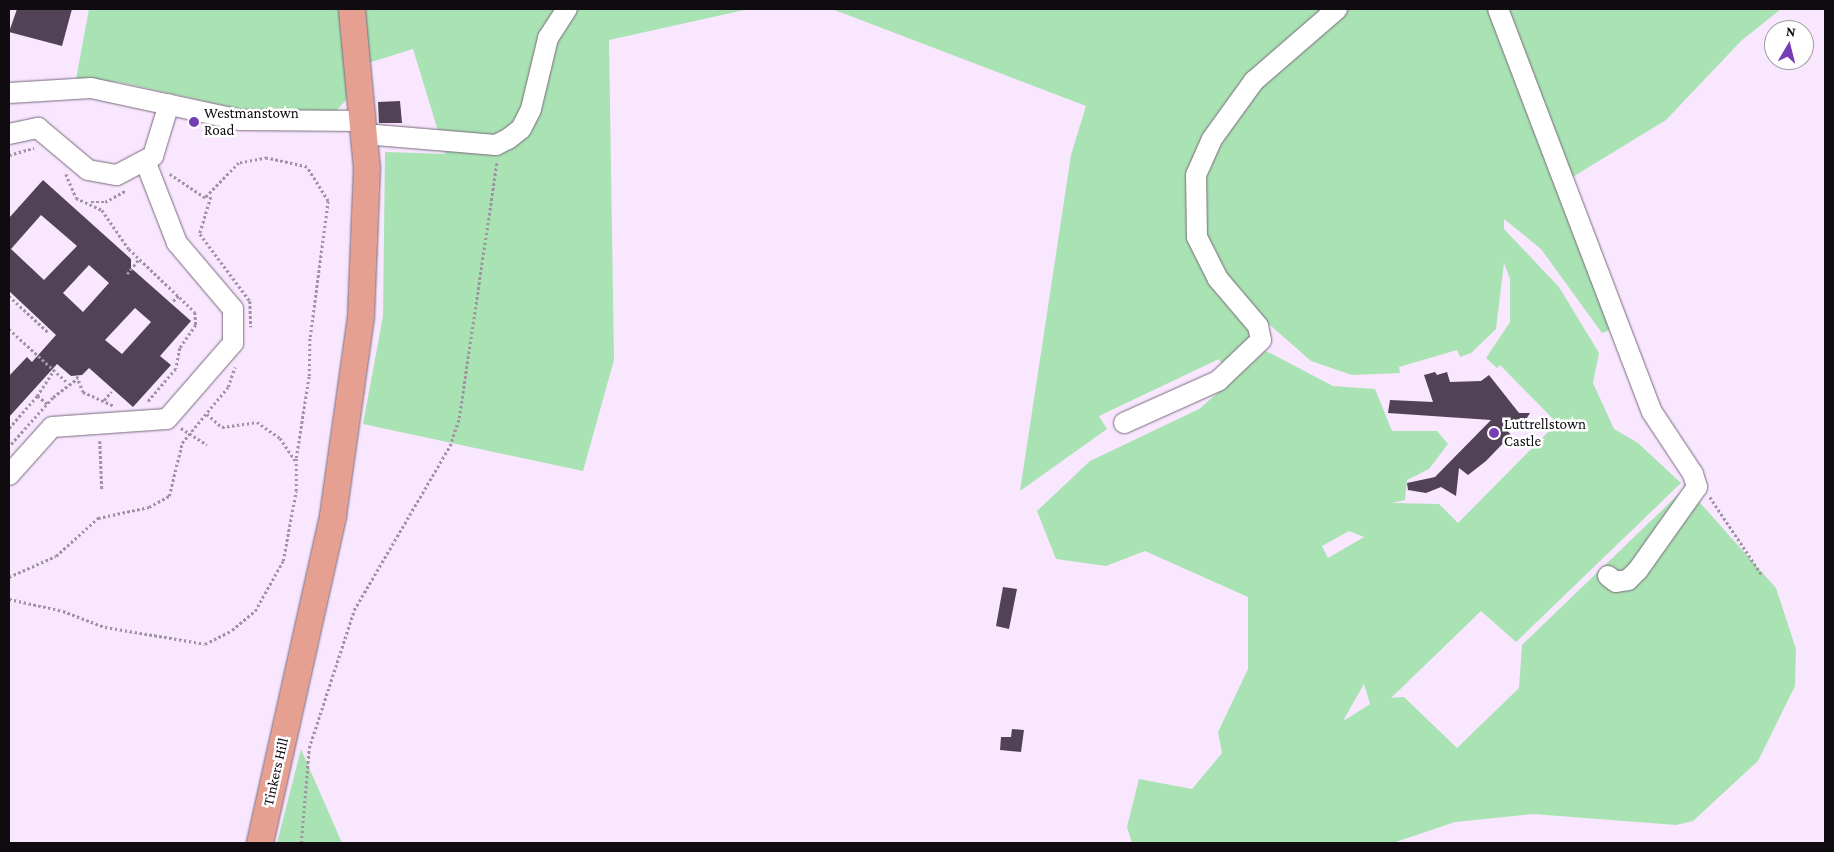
<!DOCTYPE html>
<html>
<head>
<meta charset="utf-8">
<style>
	body { margin:0 }
	#map { position:relative; width:1834px; height:852px; overflow:hidden; background:#f8e7fe; font-family:"Crimson Pro",serif }
	div>[style] { position:absolute }
	.green>* { inset:0; background:#aae3b3 }
	.building>* { inset:0; background:#514355 }
	.path>* { height:2.5px; margin-top:-1.25px; transform-origin:0; background:repeating-linear-gradient(90deg,#9f92a3 0 2.5px,transparent 0 5px) }
	.roads { filter:drop-shadow(0 0 1px #78697c) drop-shadow(0 0 1px #78697c) }
	.minor>* { height:20px; margin:-10px; padding:0 10px; transform-origin:10px; border-radius:10px; background:#fff }
	.major>* { height:26px; margin:-13px; padding:0 13px; transform-origin:13px; border-radius:13px; background:#e5a092 }
	.dots>* { width:14px; height:14px; translate:-50% -50%; box-sizing:border-box; border:2px solid #fff; border-radius:50% }
	span { translate:-50% -50%; white-space:nowrap; text-align:center; line-height:1.15; -webkit-text-stroke:5px #fff; paint-order:stroke }
	.poi-label { font-size:15px; color:#100a11 }
	.left { translate:0 -50%; text-align:left }
	.street-label { font-size:15px; color:#100a11 }
	.frame { position:absolute; inset:0; border:10px solid #100a11; pointer-events:none }
	.north { position:absolute; left:1764px; top:20px; width:50px; height:50px; box-sizing:border-box; background:#fff; border:1px solid #9f9da0; border-radius:50%; rotate:8deg; font-size:14px; font-weight:700; line-height:20px; text-align:center; color:#100a11 }
	.north::after { content:''; display:block; margin:auto; width:18px; height:22px; background:#763db4; clip-path:polygon(50% 0,100% 100%,50% 72%,0 100%) }
</style>
</head>
<body>
<div id="map">
	<div class="green">
		<div style="clip-path:polygon(89px 9px,340px 9px,350px 96px,335px 112px,253px 112px,119px 82px,76px 79px)"></div>
		<div style="clip-path:polygon(362px 9px,749px 9px,609px 40px,614px 360px,583px 471px,363px 424px,383px 316px,385px 152px,445px 154px,413px 49px,368px 63px)"></div>
		<div style="clip-path:polygon(evenodd,832px 9px,1781px 9px,1741px 41px,1666px 120px,1571px 178px,1615px 328px,1602px 333px,1541px 249px,1504px 219px,1504px 229px,1559px 287px,1599px 353px,1593px 383px,1614px 429px,1638px 443px,1681px 483px,1516px 642px,1481px 611px,1391px 698px,1404px 697px,1457px 748px,1519px 688px,1522px 645px,1686px 487px,1776px 588px,1796px 649px,1795px 686px,1758px 761px,1693px 821px,1676px 825px,1533px 814px,1455px 822px,1393px 843px,1132px 843px,1127px 827px,1139px 779px,1192px 789px,1222px 753px,1218px 732px,1248px 669px,1248px 597px,1145px 551px,1106px 566px,1056px 559px,1037px 511px,1090px 461px,1199px 409px,1266px 351px,1333px 386px,1375px 389px,1392px 431px,1437px 431px,1448px 444px,1429px 469px,1407px 480px,1405px 500px,1392px 503px,1439px 504px,1458px 523px,1557px 423px,1500px 365px,1497px 368px,1486px 358px,1510px 322px,1510px 279px,1504px 263px,1496px 329px,1471px 353px,1460px 357px,1457px 350px,1399px 367px,1400px 373px,1352px 375px,1311px 361px,1237px 296px,1190px 208px,1256px 333px,1225px 370px,1219px 359px,1099px 416px,1107px 429px,1020px 491px,1071px 155px,1086px 106px,832px 9px,1349px 531px,1364px 537px,1328px 558px,1322px 546px,1349px 531px,832px 9px,1364px 684px,1370px 704px,1345px 720px,1344px 719px,1364px 684px)"></div>
		<div style="clip-path:polygon(301px 749px,342px 843px,277px 843px)"></div>
	</div>
	<div class="building">
		<div style="clip-path:polygon(17px 9px,72px 9px,62px 46px,9px 32px)"></div>
		<div style="clip-path:polygon(400px 101px,402px 123px,379px 123px,378px 102px)"></div>
		<div style="clip-path:polygon(evenodd,43px 180px,131px 259px,131px 268px,191px 321px,160px 356px,171px 365px,133px 407px,89px 368px,82px 375px,71px 376px,57px 364px,9px 417px,9px 376px,27px 357px,32px 362px,56px 335px,9px 291px,9px 218px,43px 180px,41px 215px,77px 246px,44px 280px,11px 249px,41px 215px,43px 180px,89px 265px,109px 283px,83px 312px,63px 293px,89px 265px,43px 180px,135px 308px,151px 322px,122px 354px,105px 340px,135px 308px)"></div>
		<div style="clip-path:polygon(1435px 372px,1437px 375px,1447px 372px,1450px 382px,1481px 381px,1489px 375px,1519px 413px,1530px 413px,1523px 424px,1507px 430px,1511px 435px,1486px 461px,1468px 475px,1459px 468px,1456px 496px,1441px 487px,1426px 493px,1408px 490px,1407px 483px,1435px 477px,1491px 420px,1388px 413px,1390px 400px,1433px 402px,1424px 375px)"></div>
		<div style="clip-path:polygon(1003px 587px,1017px 589px,1009px 629px,996px 626px)"></div>
		<div style="clip-path:polygon(1012px 729px,1024px 730px,1021px 752px,1000px 750px,1001px 737px,1011px 737px)"></div>
	</div>
	<div class="path">
		<div style="left:9px;top:155px;width:26px;rotate:-16deg"></div>
		<div style="left:66px;top:174px;width:26px;rotate:67deg"></div>
		<div style="left:76px;top:198px;width:29px;rotate:25deg"></div>
		<div style="left:102px;top:210px;width:47px;rotate:55.3deg"></div>
		<div style="left:129px;top:249px;width:91px;rotate:43.7deg"></div>
		<div style="left:195px;top:312px;width:13px;rotate:86deg"></div>
		<div style="left:196px;top:325px;width:28px;rotate:125deg"></div>
		<div style="left:180px;top:348px;width:21px;rotate:101deg"></div>
		<div style="left:176px;top:369px;width:45px;rotate:130.5deg"></div>
		<div style="left:211px;top:197px;width:39px;rotate:107deg"></div>
		<div style="left:200px;top:234px;width:84px;rotate:53.3deg"></div>
		<div style="left:250px;top:301px;width:26px;rotate:88deg"></div>
		<div style="left:91px;top:202px;width:14px"></div>
		<div style="left:105px;top:202px;width:23px;rotate:-29deg"></div>
		<div style="left:127px;top:274px;width:19px;rotate:-51deg"></div>
		<div style="left:9px;top:296px;width:53px;rotate:42.7deg"></div>
		<div style="left:173px;top:301px;width:8px;rotate:-45deg"></div>
		<div style="left:9px;top:329px;width:80px;rotate:42.5deg"></div>
		<div style="left:77px;top:376px;width:17px;rotate:69deg"></div>
		<div style="left:83px;top:392px;width:34px;rotate:24deg"></div>
		<div style="left:104px;top:400px;width:11px;rotate:-49deg"></div>
		<div style="left:47px;top:404px;width:13px;rotate:-141deg"></div>
		<div style="left:37px;top:396px;width:31px;rotate:-57deg"></div>
		<div style="left:207px;top:414px;width:20px;rotate:41deg"></div>
		<div style="left:222px;top:427px;width:35px;rotate:-8deg"></div>
		<div style="left:257px;top:422px;width:28px;rotate:35deg"></div>
		<div style="left:280px;top:438px;width:27px;rotate:56deg"></div>
		<div style="left:9px;top:428px;width:43px;rotate:-48.8deg"></div>
		<div style="left:181px;top:428px;width:31px;rotate:33deg"></div>
		<div style="left:100px;top:441px;width:49px;rotate:87.7deg"></div>
		<div style="left:11px;top:444px;width:63px;rotate:-48.2deg"></div>
		<div style="left:53px;top:397px;width:31px;rotate:-37deg"></div>
		<div style="left:1710px;top:497px;width:94px;rotate:56.3deg"></div>
		<div style="left:9px;top:577px;width:51px;rotate:-24.1deg"></div>
		<div style="left:56px;top:556px;width:57px;rotate:-42.1deg"></div>
		<div style="left:98px;top:518px;width:52px;rotate:-12.2deg"></div>
		<div style="left:149px;top:507px;width:23px;rotate:-29deg"></div>
		<div style="left:169px;top:496px;width:55px;rotate:-76.2deg"></div>
		<div style="left:182px;top:443px;width:72px;rotate:-50.6deg"></div>
		<div style="left:228px;top:387px;width:21px;rotate:-71deg"></div>
		<div style="left:9px;top:599px;width:55px;rotate:12.5deg"></div>
		<div style="left:63px;top:611px;width:45px;rotate:20.9deg"></div>
		<div style="left:105px;top:627px;width:101px;rotate:9.6deg"></div>
		<div style="left:205px;top:644px;width:30px;rotate:-27deg"></div>
		<div style="left:232px;top:630px;width:30px;rotate:-40deg"></div>
		<div style="left:255px;top:611px;width:57px;rotate:-60.8deg"></div>
		<div style="left:283px;top:561px;width:71px;rotate:-79.5deg"></div>
		<div style="left:296px;top:491px;width:33px;rotate:-90deg"></div>
		<div style="left:296px;top:458px;width:83px;rotate:-81deg"></div>
		<div style="left:309px;top:376px;width:39px;rotate:-89deg"></div>
		<div style="left:310px;top:337px;width:137px;rotate:-82.5deg"></div>
		<div style="left:328px;top:201px;width:40px;rotate:-122deg"></div>
		<div style="left:307px;top:167px;width:41px;rotate:-167.3deg"></div>
		<div style="left:267px;top:158px;width:28px;rotate:170deg"></div>
		<div style="left:239px;top:163px;width:49px;rotate:134.2deg"></div>
		<div style="left:205px;top:198px;width:43px;rotate:-146.3deg"></div>
		<div style="left:301px;top:843px;width:95px;rotate:-85.2deg"></div>
		<div style="left:309px;top:748px;width:145px;rotate:-71.9deg"></div>
		<div style="left:354px;top:610px;width:190px;rotate:-59.7deg"></div>
		<div style="left:450px;top:446px;width:29px;rotate:-72deg"></div>
		<div style="left:459px;top:418px;width:260px;rotate:-81.6deg"></div>
	</div>
	<div class="roads">
		<div class="minor">
			<div style="left:1498px;top:9px;width:431px;rotate:69.1deg"></div>
			<div style="left:1652px;top:412px;width:74px;rotate:56.5deg"></div>
			<div style="left:1693px;top:474px;width:14px;rotate:73deg"></div>
			<div style="left:1697px;top:487px;width:102px;rotate:125.4deg"></div>
			<div style="left:1638px;top:570px;width:14px;rotate:135deg"></div>
			<div style="left:1628px;top:580px;width:12px;rotate:171deg"></div>
			<div style="left:1616px;top:582px;width:10px;rotate:-143deg"></div>
			<div style="left:9px;top:93px;width:82px;rotate:-3.5deg"></div>
			<div style="left:91px;top:88px;width:152px;rotate:12.1deg"></div>
			<div style="left:240px;top:120px;width:123px;rotate:0.5deg"></div>
			<div style="left:9px;top:134px;width:30px;rotate:-12deg"></div>
			<div style="left:38px;top:128px;width:65px;rotate:40deg"></div>
			<div style="left:88px;top:170px;width:29px;rotate:10deg"></div>
			<div style="left:117px;top:175px;width:41px;rotate:-27.8deg"></div>
			<div style="left:153px;top:156px;width:54px;rotate:-72.9deg"></div>
			<div style="left:364px;top:134px;width:132px;rotate:4.8deg"></div>
			<div style="left:496px;top:145px;width:13px;rotate:-27deg"></div>
			<div style="left:508px;top:139px;width:16px;rotate:-38deg"></div>
			<div style="left:521px;top:129px;width:22px;rotate:-63deg"></div>
			<div style="left:531px;top:109px;width:73px;rotate:-76.5deg"></div>
			<div style="left:548px;top:38px;width:35px;rotate:-57deg"></div>
			<div style="left:1124px;top:423px;width:103px;rotate:-24.1deg"></div>
			<div style="left:1218px;top:381px;width:59px;rotate:-43.6deg"></div>
			<div style="left:1261px;top:340px;width:14px;rotate:-102deg"></div>
			<div style="left:1258px;top:326px;width:62px;rotate:-130.4deg"></div>
			<div style="left:1218px;top:279px;width:47px;rotate:-116.6deg"></div>
			<div style="left:1197px;top:237px;width:62px;rotate:-90.9deg"></div>
			<div style="left:1196px;top:175px;width:39px;rotate:-66deg"></div>
			<div style="left:1212px;top:139px;width:72px;rotate:-54.1deg"></div>
			<div style="left:1254px;top:81px;width:110px;rotate:-40.9deg"></div>
			<div style="left:9px;top:475px;width:64px;rotate:-48.1deg"></div>
			<div style="left:52px;top:427px;width:115px;rotate:-4deg"></div>
			<div style="left:167px;top:419px;width:101px;rotate:-49deg"></div>
			<div style="left:233px;top:343px;width:34px;rotate:-90deg"></div>
			<div style="left:233px;top:309px;width:87px;rotate:-130.3deg"></div>
			<div style="left:177px;top:243px;width:86px;rotate:-111.2deg"></div>
		</div>
		<div class="major">
			<div style="left:260px;top:843px;width:335px;rotate:-77.4deg"></div>
			<div style="left:333px;top:516px;width:202px;rotate:-82deg"></div>
			<div style="left:361px;top:316px;width:147px;rotate:-87.7deg"></div>
			<div style="left:367px;top:169px;width:161px;rotate:-95.4deg"></div>
		</div>
	</div>
	<div class="dots">
		<div style="left:194px;top:122px;background:#763db4"></div>
		<div style="left:1494px;top:433px;background:#763db4"></div>
	</div>
	<div class="poi-label">
		<span class="left" style="left:204px;top:122px">Westmanstown<br>Road</span>
		<span class="left" style="left:1504px;top:433px">Luttrellstown<br>Castle</span>
	</div>
	<div class="street-label">
		<span style="left:276px;top:772px;rotate:-77deg">Tinkers Hill</span>
	</div>
	<div class="frame"></div>
	<div class="north">N</div>
</div>
</body>
</html>
